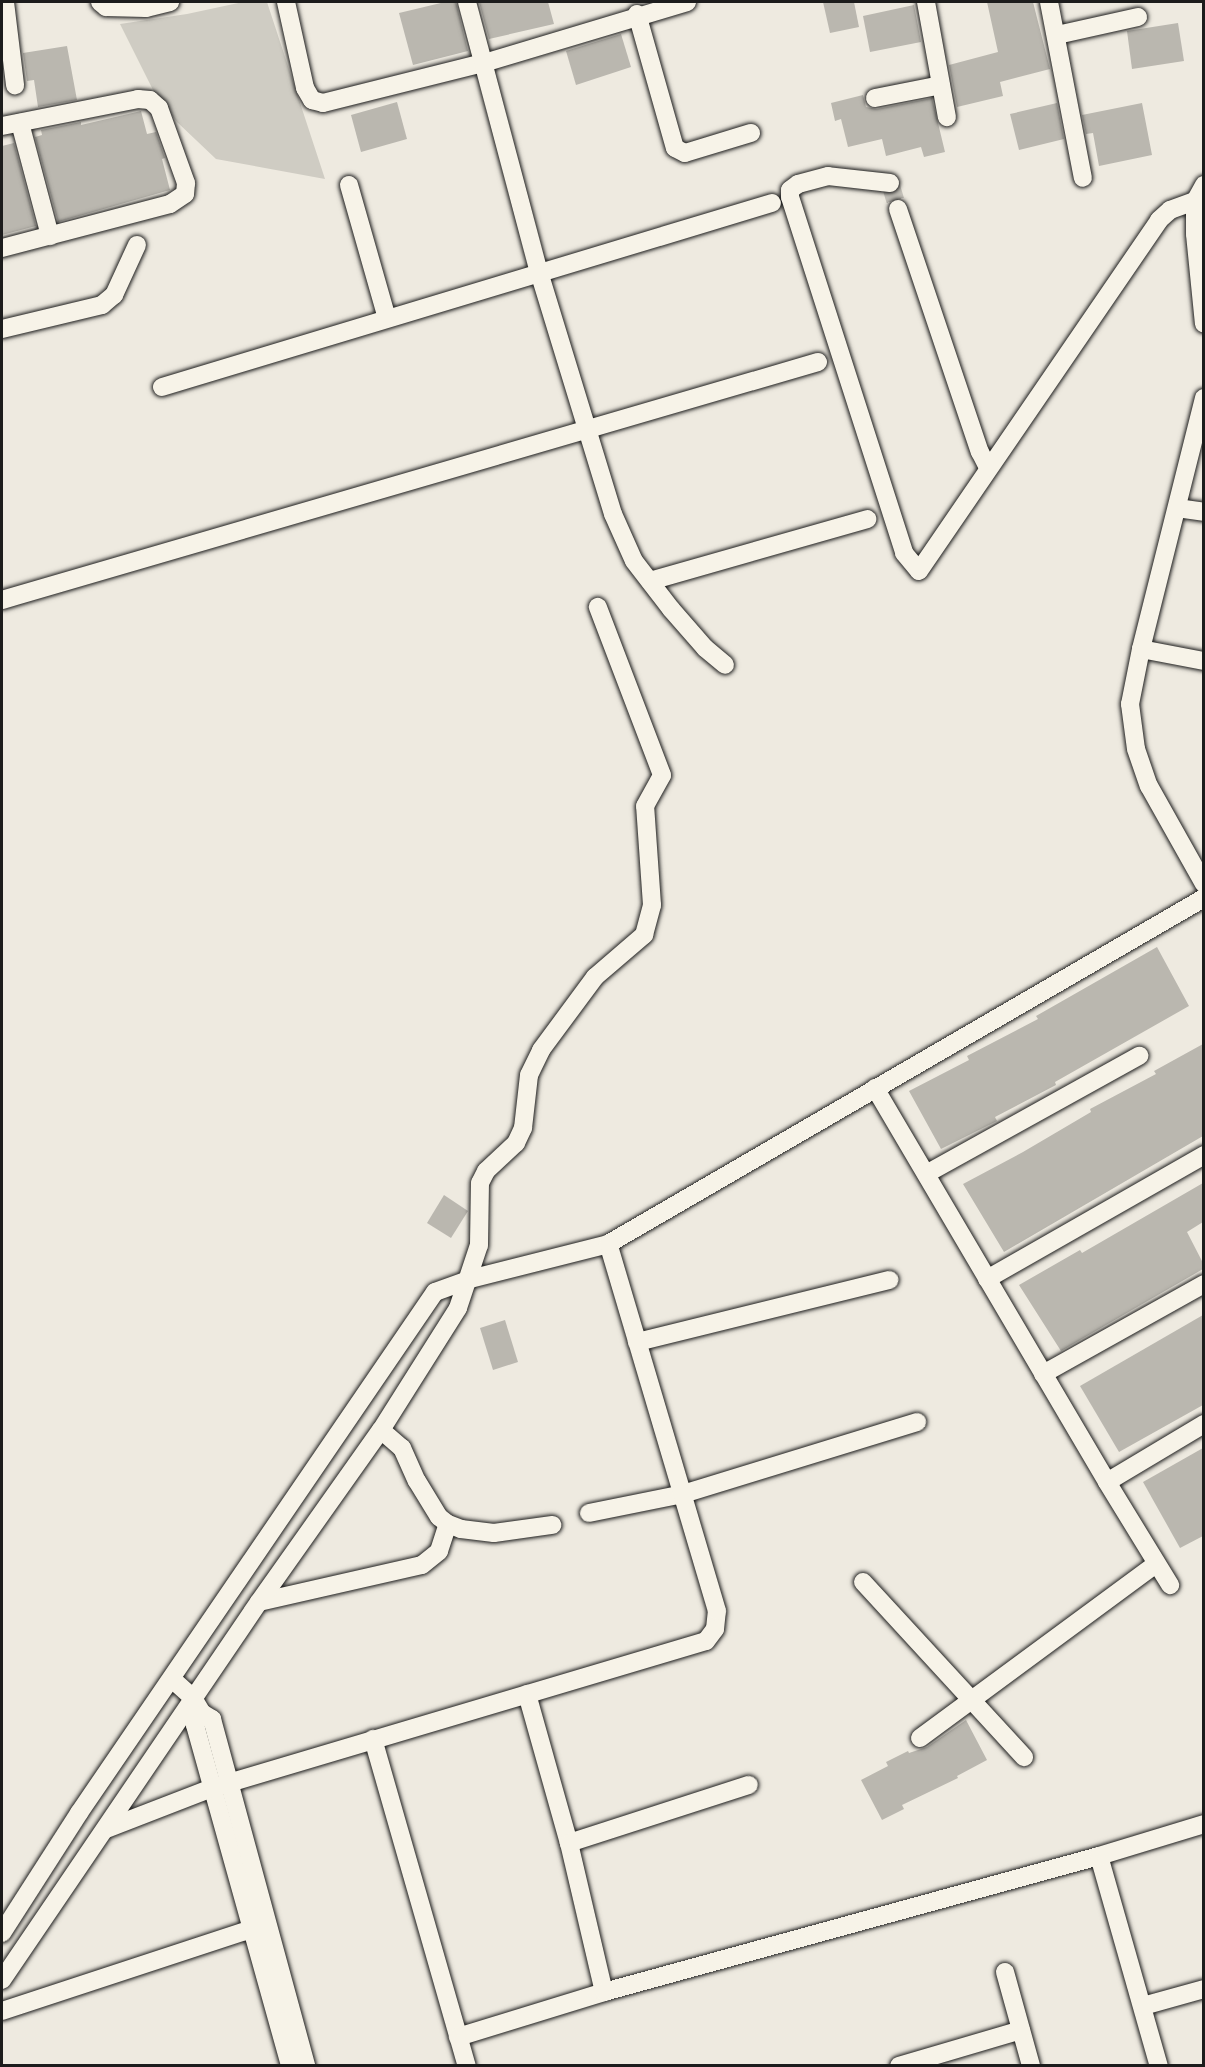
<!DOCTYPE html>
<html>
<head>
<meta charset="utf-8">
<style>
	body { margin:0 }
	#map { position:relative; width:1205px; height:2067px; overflow:hidden; background:#eeeae0; font-family:"Balsamiq Sans",sans-serif }
	div>[style] { position:absolute }
	.green>* { inset:0; background:#cfccc3 }
	.building>* { inset:0; background:#bab7af }
	.minor-tunnel>* { height:18px; margin-top:-9px; transform-origin:0; background:repeating-linear-gradient(90deg,#c4c1b9 0 18px,transparent 0 27px) }
	.roads { filter:drop-shadow(0 0 2px #1c1c1c) drop-shadow(0 0 2px #1c1c1c) }
	.minor>* { height:18px; margin:-9px; padding:0 9px; transform-origin:9px; border-radius:9px; background:#f7f3e8 }
	span { translate:-50% -50%; white-space:nowrap; text-align:center; line-height:1.15; -webkit-text-stroke:4.5px #f7f3e8; paint-order:stroke }
	.frame { position:absolute; inset:0; border:3px solid #1c1c1c; pointer-events:none }
</style>
</head>
<body>
<div id="map">
	<div class="green">
		<div style="clip-path:polygon(243px 2px,267px 2px,325px 179px,216px 159px,177px 122px,154px 92px,120px 24px,187px 14px)"></div>
	</div>
	<div class="building">
		<div style="clip-path:polygon(445px 2px,456px 2px,468px 51px,413px 65px,399px 13px)"></div>
		<div style="clip-path:polygon(479px 2px,548px 2px,554px 24px,489px 39px)"></div>
		<div style="clip-path:polygon(823px 2px,854px 2px,859px 27px,830px 33px)"></div>
		<div style="clip-path:polygon(987px 2px,1033px 2px,1050px 69px,1000px 82px,1003px 96px,957px 107px,949px 65px,998px 52px)"></div>
		<div style="clip-path:polygon(914px 5px,921px 42px,870px 52px,863px 16px)"></div>
		<div style="clip-path:polygon(1178px 23px,1184px 61px,1132px 69px,1127px 31px)"></div>
		<div style="clip-path:polygon(621px 34px,631px 67px,576px 85px,566px 51px)"></div>
		<div style="clip-path:polygon(67px 46px,77px 100px,38px 107px,34px 80px,27px 81px,23px 53px)"></div>
		<div style="clip-path:polygon(863px 95px,866px 107px,877px 109px,932px 98px,945px 152px,924px 157px,921px 147px,886px 156px,882px 139px,848px 147px,841px 119px,835px 121px,831px 103px)"></div>
		<div style="clip-path:polygon(397px 102px,407px 139px,361px 152px,351px 115px)"></div>
		<div style="clip-path:polygon(1057px 103px,1064px 139px,1019px 150px,1010px 114px)"></div>
		<div style="clip-path:polygon(1142px 103px,1152px 155px,1099px 166px,1093px 133px,1086px 134px,1082px 115px)"></div>
		<div style="clip-path:polygon(141px 111px,147px 134px,156px 132px,165px 158px,162px 159px,170px 190px,58px 222px,35px 137px,42px 135px,41px 130px,81px 122px,81px 125px)"></div>
		<div style="clip-path:polygon(14px 143px,36px 226px,2px 235px,2px 146px)"></div>
		<div style="clip-path:polygon(1157px 947px,1189px 1006px,1055px 1082px,1056px 1085px,995px 1117px,997px 1121px,941px 1149px,909px 1091px,969px 1060px,967px 1056px,1038px 1019px,1036px 1016px)"></div>
		<div style="clip-path:polygon(1203px 1044px,1203px 1136px,1004px 1252px,963px 1184px,1023px 1152px,1091px 1112px,1090px 1109px,1156px 1074px,1154px 1071px)"></div>
		<div style="clip-path:polygon(1203px 1183px,1203px 1222px,1187px 1232px,1203px 1263px,1203px 1269px,1061px 1351px,1019px 1285px,1080px 1250px,1082px 1253px)"></div>
		<div style="clip-path:polygon(444px 1195px,468px 1211px,451px 1238px,427px 1223px)"></div>
		<div style="clip-path:polygon(1203px 1315px,1203px 1405px,1119px 1452px,1080px 1386px)"></div>
		<div style="clip-path:polygon(505px 1320px,518px 1362px,493px 1370px,480px 1328px)"></div>
		<div style="clip-path:polygon(1203px 1448px,1203px 1536px,1180px 1548px,1143px 1482px)"></div>
		<div style="clip-path:polygon(966px 1720px,987px 1760px,957px 1776px,958px 1778px,902px 1805px,904px 1809px,882px 1820px,861px 1780px,888px 1766px,886px 1762px,908px 1751px,909px 1753px,927px 1747px)"></div>
	</div>
	<div class="minor-tunnel">
		<div style="left:890px;top:183px;width:27px;rotate:73deg"></div>
	</div>
	<div class="roads">
		<div class="minor">
			<div style="left:5px;top:2px;width:84px;rotate:83.1deg"></div>
			<div style="left:100px;top:2px;width:8px;rotate:40deg"></div>
			<div style="left:106px;top:7px;width:40px;rotate:1.4deg"></div>
			<div style="left:146px;top:8px;width:25px;rotate:-14deg"></div>
			<div style="left:286px;top:2px;width:88px;rotate:77.5deg"></div>
			<div style="left:305px;top:88px;width:14px;rotate:60deg"></div>
			<div style="left:312px;top:100px;width:11px;rotate:15deg"></div>
			<div style="left:323px;top:103px;width:166px;rotate:-14deg"></div>
			<div style="left:484px;top:63px;width:212px;rotate:-16.7deg"></div>
			<div style="left:467px;top:2px;width:279px;rotate:75.1deg"></div>
			<div style="left:539px;top:272px;width:253px;rotate:73deg"></div>
			<div style="left:613px;top:514px;width:51px;rotate:65.9deg"></div>
			<div style="left:634px;top:561px;width:61px;rotate:52.4deg"></div>
			<div style="left:671px;top:609px;width:52px;rotate:48.9deg"></div>
			<div style="left:705px;top:648px;width:26px;rotate:40deg"></div>
			<div style="left:926px;top:2px;width:117px;rotate:79.7deg"></div>
			<div style="left:1049px;top:2px;width:179px;rotate:79.1deg"></div>
			<div style="left:637px;top:14px;width:139px;rotate:74.2deg"></div>
			<div style="left:675px;top:148px;width:11px;rotate:27deg"></div>
			<div style="left:685px;top:153px;width:69px;rotate:-16.9deg"></div>
			<div style="left:1057px;top:35px;width:83px;rotate:-12.5deg"></div>
			<div style="left:875px;top:98px;width:67px;rotate:-11.1deg"></div>
			<div style="left:20px;top:123px;width:117px;rotate:75.1deg"></div>
			<div style="left:2px;top:126px;width:139px;rotate:-11.2deg"></div>
			<div style="left:138px;top:99px;width:12px;rotate:5deg"></div>
			<div style="left:150px;top:100px;width:12px;rotate:42deg"></div>
			<div style="left:159px;top:108px;width:80px;rotate:70.2deg"></div>
			<div style="left:186px;top:183px;width:11px;rotate:95deg"></div>
			<div style="left:185px;top:194px;width:18px;rotate:146deg"></div>
			<div style="left:170px;top:204px;width:174px;rotate:165.3deg"></div>
			<div style="left:890px;top:183px;width:62px;rotate:-173.6deg"></div>
			<div style="left:828px;top:176px;width:31px;rotate:165deg"></div>
			<div style="left:798px;top:184px;width:10px;rotate:143deg"></div>
			<div style="left:790px;top:190px;width:7px;rotate:90deg"></div>
			<div style="left:790px;top:197px;width:374px;rotate:72.2deg"></div>
			<div style="left:904px;top:553px;width:23px;rotate:50deg"></div>
			<div style="left:919px;top:571px;width:425px;rotate:-55.6deg"></div>
			<div style="left:1159px;top:220px;width:15px;rotate:-42deg"></div>
			<div style="left:1170px;top:210px;width:27px;rotate:-20deg"></div>
			<div style="left:349px;top:185px;width:138px;rotate:74.1deg"></div>
			<div style="left:1204px;top:185px;width:18px;rotate:119deg"></div>
			<div style="left:1195px;top:201px;width:33px;rotate:90deg"></div>
			<div style="left:1195px;top:234px;width:90px;rotate:84.3deg"></div>
			<div style="left:898px;top:209px;width:256px;rotate:71.4deg"></div>
			<div style="left:980px;top:452px;width:18px;rotate:63deg"></div>
			<div style="left:2px;top:329px;width:103px;rotate:-13.5deg"></div>
			<div style="left:102px;top:305px;width:16px;rotate:-40deg"></div>
			<div style="left:114px;top:295px;width:55px;rotate:-65.3deg"></div>
			<div style="left:162px;top:387px;width:637px;rotate:-16.79deg"></div>
			<div style="left:1204px;top:398px;width:259px;rotate:104.1deg"></div>
			<div style="left:1141px;top:649px;width:56px;rotate:101.3deg"></div>
			<div style="left:1130px;top:704px;width:45px;rotate:82.4deg"></div>
			<div style="left:1136px;top:749px;width:39px;rotate:71deg"></div>
			<div style="left:1149px;top:786px;width:112px;rotate:60.7deg"></div>
			<div style="left:1177px;top:508px;width:27px;rotate:8deg"></div>
			<div style="left:650px;top:581px;width:226px;rotate:-15.9deg"></div>
			<div style="left:2px;top:600px;width:850px;rotate:-16.26deg"></div>
			<div style="left:1141px;top:649px;width:64px;rotate:10.8deg"></div>
			<div style="left:875px;top:1088px;width:457px;rotate:59.5deg"></div>
			<div style="left:1107px;top:1482px;width:113px;rotate:-30.9deg"></div>
			<div style="left:926px;top:1174px;width:244px;rotate:-29deg"></div>
			<div style="left:987px;top:1279px;width:250px;rotate:-29.7deg"></div>
			<div style="left:637px;top:1342px;width:260px;rotate:-13.8deg"></div>
			<div style="left:1043px;top:1374px;width:184px;rotate:-29.2deg"></div>
			<div style="left:381px;top:1430px;width:28px;rotate:41deg"></div>
			<div style="left:402px;top:1448px;width:36px;rotate:66deg"></div>
			<div style="left:417px;top:1481px;width:42px;rotate:58.6deg"></div>
			<div style="left:439px;top:1517px;width:11px;rotate:38deg"></div>
			<div style="left:448px;top:1524px;width:14px;rotate:21deg"></div>
			<div style="left:461px;top:1529px;width:33px;rotate:7deg"></div>
			<div style="left:494px;top:1533px;width:59px;rotate:-7.9deg"></div>
			<div style="left:1107px;top:1482px;width:121px;rotate:58.5deg"></div>
			<div style="left:589px;top:1513px;width:96px;rotate:-11.4deg"></div>
			<div style="left:683px;top:1494px;width:245px;rotate:-17.1deg"></div>
			<div style="left:863px;top:1582px;width:238px;rotate:47.4deg"></div>
			<div style="left:259px;top:1602px;width:167px;rotate:-12.8deg"></div>
			<div style="left:422px;top:1565px;width:22px;rotate:-39deg"></div>
			<div style="left:439px;top:1551px;width:28px;rotate:-72deg"></div>
			<div style="left:172px;top:1679px;width:28px;rotate:42deg"></div>
			<div style="left:193px;top:1698px;width:17px;rotate:59deg"></div>
			<div style="left:202px;top:1713px;width:12px;rotate:31deg"></div>
			<div style="left:212px;top:1719px;width:360px;rotate:74.8deg"></div>
			<div style="left:527px;top:1694px;width:155px;rotate:74.3deg"></div>
			<div style="left:569px;top:1843px;width:153px;rotate:76.8deg"></div>
			<div style="left:202px;top:1713px;width:14px;rotate:120deg"></div>
			<div style="left:195px;top:1725px;width:354px;rotate:74.4deg"></div>
			<div style="left:920px;top:1738px;width:293px;rotate:-36.4deg"></div>
			<div style="left:373px;top:1739px;width:340px;rotate:74deg"></div>
			<div style="left:106px;top:1829px;width:114px;rotate:-21.1deg"></div>
			<div style="left:212px;top:1788px;width:515px;rotate:-16.57deg"></div>
			<div style="left:706px;top:1641px;width:15px;rotate:-53deg"></div>
			<div style="left:715px;top:1629px;width:18px;rotate:-84deg"></div>
			<div style="left:717px;top:1611px;width:383px;rotate:-106.5deg"></div>
			<div style="left:569px;top:1843px;width:189px;rotate:-17.9deg"></div>
			<div style="left:1099px;top:1856px;width:218px;rotate:74.1deg"></div>
			<div style="left:2px;top:1933px;width:143px;rotate:-57.3deg"></div>
			<div style="left:79px;top:1813px;width:631px;rotate:-55.66deg"></div>
			<div style="left:435px;top:1292px;width:37px;rotate:-20deg"></div>
			<div style="left:470px;top:1279px;width:142px;rotate:-14.2deg"></div>
			<div style="left:608px;top:1244px;width:689px;rotate:-30.14deg"></div>
			<div style="left:1005px;top:1972px;width:98px;rotate:74.5deg"></div>
			<div style="left:2px;top:1980px;width:457px;rotate:-55.8deg"></div>
			<div style="left:259px;top:1602px;width:211px;rotate:-54.7deg"></div>
			<div style="left:381px;top:1430px;width:144px;rotate:-57.7deg"></div>
			<div style="left:458px;top:1308px;width:66px;rotate:-71.6deg"></div>
			<div style="left:479px;top:1245px;width:62px;rotate:-89.1deg"></div>
			<div style="left:480px;top:1183px;width:13px;rotate:-63deg"></div>
			<div style="left:486px;top:1171px;width:41px;rotate:-43deg"></div>
			<div style="left:516px;top:1143px;width:17px;rotate:-65deg"></div>
			<div style="left:523px;top:1128px;width:53px;rotate:-83.5deg"></div>
			<div style="left:529px;top:1075px;width:28px;rotate:-64deg"></div>
			<div style="left:541px;top:1050px;width:91px;rotate:-53.5deg"></div>
			<div style="left:595px;top:977px;width:65px;rotate:-40.6deg"></div>
			<div style="left:644px;top:935px;width:31px;rotate:-75deg"></div>
			<div style="left:652px;top:905px;width:99px;rotate:-94deg"></div>
			<div style="left:645px;top:806px;width:35px;rotate:-61deg"></div>
			<div style="left:662px;top:775px;width:180px;rotate:-110.9deg"></div>
			<div style="left:1143px;top:2006px;width:63px;rotate:-15.6deg"></div>
			<div style="left:2px;top:2011px;width:263px;rotate:-18.2deg"></div>
			<div style="left:458px;top:2037px;width:153px;rotate:-17.1deg"></div>
			<div style="left:604px;top:1992px;width:513px;rotate:-15.36deg"></div>
			<div style="left:1099px;top:1856px;width:110px;rotate:-16.9deg"></div>
			<div style="left:899px;top:2066px;width:127px;rotate:-16.4deg"></div>
		</div>
	</div>
	<div class="frame"></div>
</div>
</body>
</html>
